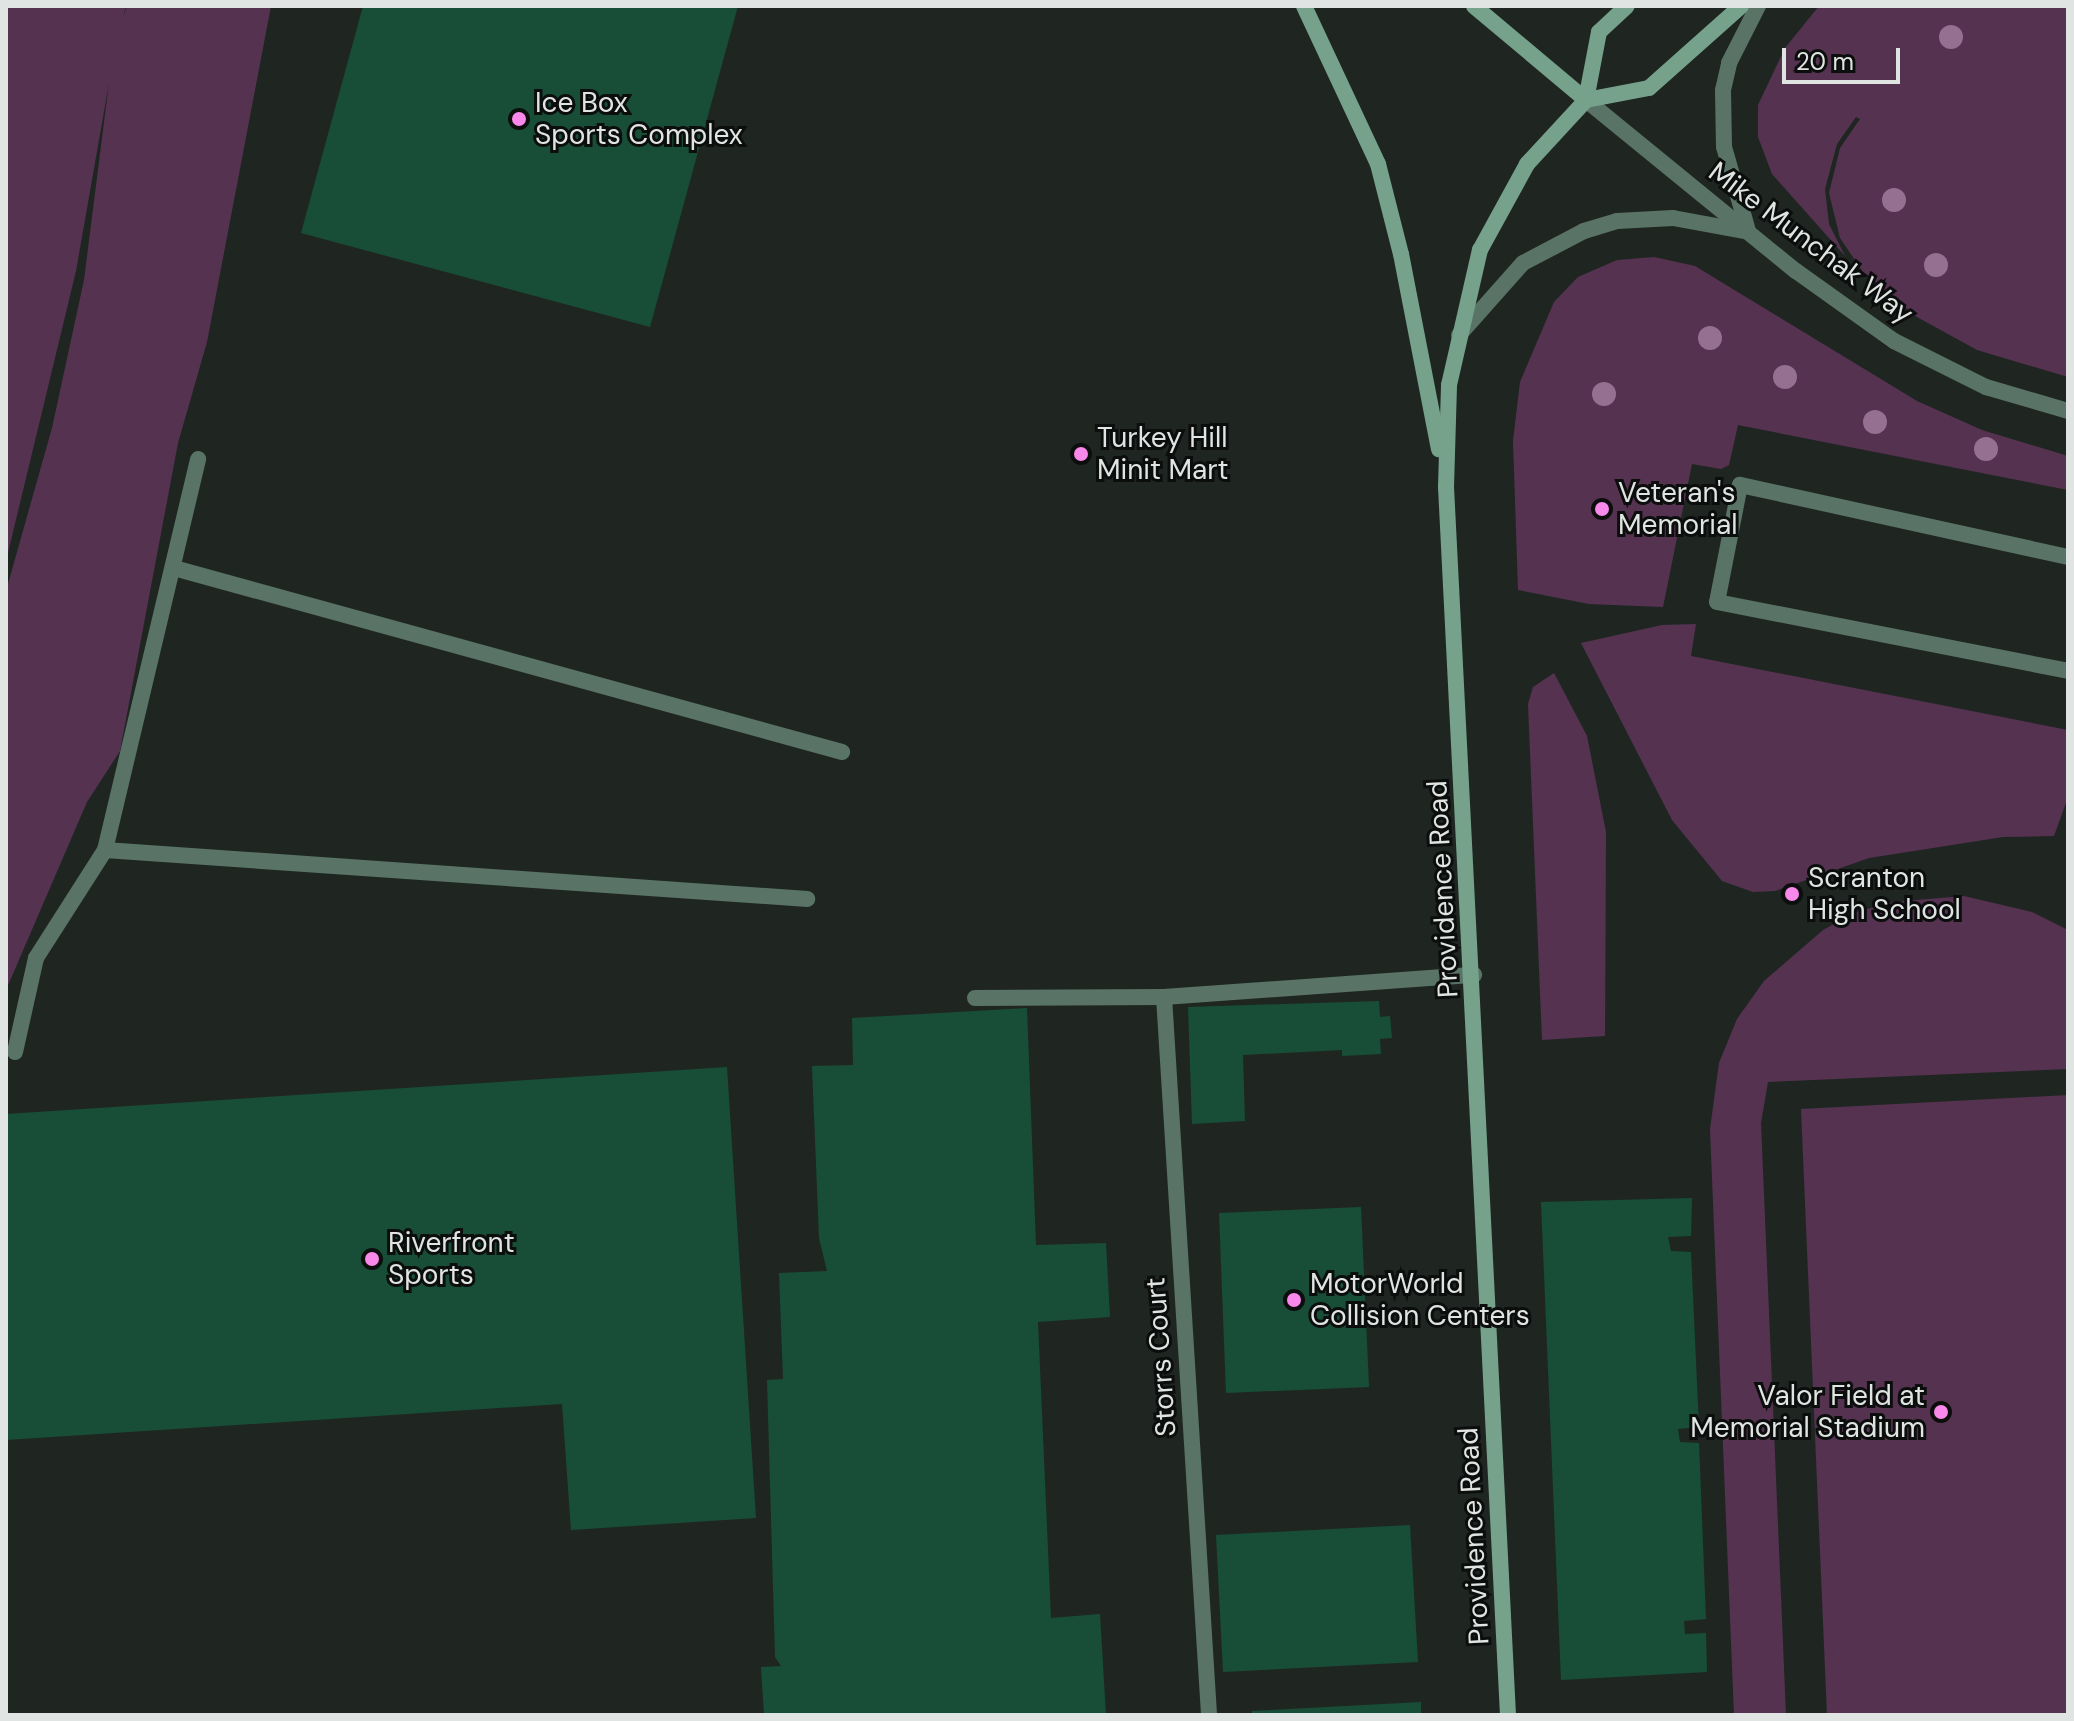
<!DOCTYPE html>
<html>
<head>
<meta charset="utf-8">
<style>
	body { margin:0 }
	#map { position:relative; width:2074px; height:1721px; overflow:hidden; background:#1f2622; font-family:"DM Sans",sans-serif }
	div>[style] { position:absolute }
	.green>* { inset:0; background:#563251 }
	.building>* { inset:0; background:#184e37 }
	.service>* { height:16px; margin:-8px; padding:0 8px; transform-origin:8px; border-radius:8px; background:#597466 }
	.secondary>* { height:16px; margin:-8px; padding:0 8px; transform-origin:8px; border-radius:8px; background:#76a28b }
	.trees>* { width:24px; height:24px; margin:-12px; border-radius:50%; background:#957090 }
	.dots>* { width:22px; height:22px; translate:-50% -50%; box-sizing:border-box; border:4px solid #0b0e0c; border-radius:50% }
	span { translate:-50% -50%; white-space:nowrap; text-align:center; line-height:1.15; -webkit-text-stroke:6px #0b0e0c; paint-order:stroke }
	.poi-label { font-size:28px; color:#e0e4e2 }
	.left { translate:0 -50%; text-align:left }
	.right { translate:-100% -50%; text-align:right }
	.street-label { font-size:28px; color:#e0e4e2 }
	.frame { position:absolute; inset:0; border:8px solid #e0e4e2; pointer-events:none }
	.scale { position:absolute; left:1782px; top:48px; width:118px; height:36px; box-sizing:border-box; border:4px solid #e0e4e2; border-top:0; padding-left:10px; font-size:24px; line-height:28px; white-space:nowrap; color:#e0e4e2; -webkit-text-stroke:6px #0b0e0c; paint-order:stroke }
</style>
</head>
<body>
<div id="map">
	<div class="green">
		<div style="clip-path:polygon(6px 6px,126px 6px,123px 18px,127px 6px,271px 6px,207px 342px,178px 443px,120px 751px,87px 802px,6px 990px,6px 591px,52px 428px,84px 280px,109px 83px,76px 271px,6px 561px)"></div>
		<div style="clip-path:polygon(1819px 6px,2068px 6px,2068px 377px,1977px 350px,1917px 317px,1863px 272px,1840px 238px,1829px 193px,1840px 148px,1860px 119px,1856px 117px,1837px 144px,1825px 189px,1829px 224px,1845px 256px,1772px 174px,1758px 137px,1758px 105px,1785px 48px)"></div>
		<div style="clip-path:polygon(1654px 257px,1695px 266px,1917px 401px,1982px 430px,2068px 456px,2068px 490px,1738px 425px,1729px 465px,1721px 469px,1692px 464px,1663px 607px,1589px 604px,1518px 590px,1513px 441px,1520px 382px,1554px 302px,1578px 277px,1617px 260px)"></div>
		<div style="clip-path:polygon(1696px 624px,1691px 656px,2068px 730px,2068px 797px,2054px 836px,2003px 837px,1869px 858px,1775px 891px,1753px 892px,1722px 881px,1672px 820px,1581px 643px,1662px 625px)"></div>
		<div style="clip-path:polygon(1554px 673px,1587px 736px,1606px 832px,1605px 1036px,1542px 1040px,1528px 704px,1533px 687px)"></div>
		<div style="clip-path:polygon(1964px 896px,2032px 912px,2068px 930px,2068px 1069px,1768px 1082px,1761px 1123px,1786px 1715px,1734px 1715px,1710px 1129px,1719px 1063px,1737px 1019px,1764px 981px,1823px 930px,1856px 912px,1893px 902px)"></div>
		<div style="clip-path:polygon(2068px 1095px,2068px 1715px,1827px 1715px,1801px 1109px)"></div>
	</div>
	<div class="building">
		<div style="clip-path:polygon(363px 6px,738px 6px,650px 327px,301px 233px)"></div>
		<div style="clip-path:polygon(1379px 1001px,1380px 1017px,1390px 1016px,1392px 1038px,1380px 1039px,1381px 1054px,1342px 1056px,1342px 1050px,1243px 1055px,1245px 1121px,1192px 1124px,1188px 1007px)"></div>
		<div style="clip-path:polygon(1027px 1008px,1036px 1245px,1106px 1243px,1110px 1317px,1038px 1322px,1051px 1618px,1100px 1614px,1106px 1715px,764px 1715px,761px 1667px,781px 1666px,775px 1657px,767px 1380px,783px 1379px,779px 1273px,827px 1271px,819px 1238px,812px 1066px,853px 1065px,852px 1018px)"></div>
		<div style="clip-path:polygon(727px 1067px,756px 1518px,571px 1530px,562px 1404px,6px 1440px,6px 1114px)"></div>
		<div style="clip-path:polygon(1692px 1198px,1691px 1236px,1668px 1237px,1671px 1251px,1691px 1252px,1699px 1427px,1678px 1429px,1680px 1442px,1699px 1443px,1706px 1619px,1684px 1621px,1685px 1634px,1706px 1633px,1707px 1672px,1561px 1680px,1541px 1202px)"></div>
		<div style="clip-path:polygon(1361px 1207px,1369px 1387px,1226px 1393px,1219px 1213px)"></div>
		<div style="clip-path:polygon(1410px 1525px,1418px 1662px,1223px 1672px,1216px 1535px)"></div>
		<div style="clip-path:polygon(1421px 1702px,1421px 1715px,1252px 1715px,1252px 1711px)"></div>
	</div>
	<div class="service">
		<div style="left:1586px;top:100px;width:271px;rotate:39.2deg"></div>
		<div style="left:1796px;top:271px;width:120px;rotate:35.5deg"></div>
		<div style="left:1894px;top:341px;width:103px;rotate:26.6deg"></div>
		<div style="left:1986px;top:387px;width:85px;rotate:16.3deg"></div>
		<div style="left:1748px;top:231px;width:87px;rotate:-105.9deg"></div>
		<div style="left:1724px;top:147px;width:57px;rotate:-91deg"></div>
		<div style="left:1723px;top:90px;width:28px;rotate:-77deg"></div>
		<div style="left:1729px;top:63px;width:64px;rotate:-63deg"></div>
		<div style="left:1459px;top:335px;width:96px;rotate:-48.4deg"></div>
		<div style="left:1523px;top:263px;width:69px;rotate:-27.7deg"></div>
		<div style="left:1584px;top:231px;width:34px;rotate:-17deg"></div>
		<div style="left:1617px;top:221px;width:56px;rotate:-3.1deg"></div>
		<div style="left:1673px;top:218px;width:72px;rotate:10.4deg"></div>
		<div style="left:2068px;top:557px;width:336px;rotate:-167.6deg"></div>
		<div style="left:1740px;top:485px;width:119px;rotate:101.1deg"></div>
		<div style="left:1717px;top:602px;width:358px;rotate:11.1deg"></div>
		<div style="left:174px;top:568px;width:693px;rotate:15.4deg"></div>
		<div style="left:105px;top:850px;width:704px;rotate:3.99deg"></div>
		<div style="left:1164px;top:997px;width:719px;rotate:86.41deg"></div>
		<div style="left:975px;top:998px;width:189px;rotate:-0.3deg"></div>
		<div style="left:1164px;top:997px;width:311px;rotate:-4.1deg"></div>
		<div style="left:15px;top:1052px;width:96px;rotate:-77.4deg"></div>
		<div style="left:36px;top:958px;width:128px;rotate:-57.4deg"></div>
		<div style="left:105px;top:850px;width:402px;rotate:-76.6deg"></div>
	</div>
	<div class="secondary">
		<div style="left:1304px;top:6px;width:174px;rotate:64.9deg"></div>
		<div style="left:1378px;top:164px;width:93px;rotate:75.7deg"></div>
		<div style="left:1401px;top:254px;width:199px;rotate:79deg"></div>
		<div style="left:1474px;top:6px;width:146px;rotate:40deg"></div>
		<div style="left:1586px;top:100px;width:64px;rotate:-10.8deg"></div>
		<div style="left:1649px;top:88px;width:123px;rotate:-41.7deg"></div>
		<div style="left:1508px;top:1715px;width:1230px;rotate:-92.89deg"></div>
		<div style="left:1446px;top:487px;width:102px;rotate:-88.3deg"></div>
		<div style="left:1449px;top:385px;width:139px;rotate:-77.1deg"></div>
		<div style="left:1480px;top:250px;width:98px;rotate:-61.3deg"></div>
		<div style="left:1527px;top:164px;width:87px;rotate:-47.3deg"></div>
		<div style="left:1586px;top:100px;width:69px;rotate:-79.2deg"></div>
		<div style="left:1599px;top:32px;width:38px;rotate:-43deg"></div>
	</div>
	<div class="trees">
		<div style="left:1951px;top:37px"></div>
		<div style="left:1894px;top:200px"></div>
		<div style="left:1936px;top:265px"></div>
		<div style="left:1710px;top:338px"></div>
		<div style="left:1785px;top:377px"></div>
		<div style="left:1604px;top:394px"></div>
		<div style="left:1875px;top:422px"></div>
		<div style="left:1986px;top:449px"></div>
	</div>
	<div class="dots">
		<div style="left:519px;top:119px;background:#f888ea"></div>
		<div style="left:1081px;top:454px;background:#f888ea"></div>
		<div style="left:1602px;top:509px;background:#f888ea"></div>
		<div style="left:1792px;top:894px;background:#f888ea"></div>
		<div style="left:372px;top:1259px;background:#f888ea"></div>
		<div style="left:1294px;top:1300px;background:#f888ea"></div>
		<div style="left:1941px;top:1412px;background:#f888ea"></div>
	</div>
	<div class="poi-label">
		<span class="left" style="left:535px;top:119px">Ice Box<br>Sports Complex</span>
		<span class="left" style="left:1097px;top:454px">Turkey Hill<br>Minit Mart</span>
		<span class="left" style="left:1618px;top:509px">Veteran's<br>Memorial</span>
		<span class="left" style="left:1808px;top:894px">Scranton<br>High School</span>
		<span class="left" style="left:388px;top:1259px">Riverfront<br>Sports</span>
		<span class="left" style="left:1310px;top:1300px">MotorWorld<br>Collision Centers</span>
		<span class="right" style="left:1925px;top:1412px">Valor Field at<br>Memorial Stadium</span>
	</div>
	<div class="street-label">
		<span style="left:1811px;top:243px;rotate:37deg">Mike Munchak Way</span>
		<span style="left:1443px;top:889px;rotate:-93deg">Providence Road</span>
		<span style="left:1161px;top:1357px;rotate:-94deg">Storrs Court</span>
		<span style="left:1474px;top:1536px;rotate:-93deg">Providence Road</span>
	</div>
	<div class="frame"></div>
	<div class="scale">20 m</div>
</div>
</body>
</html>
